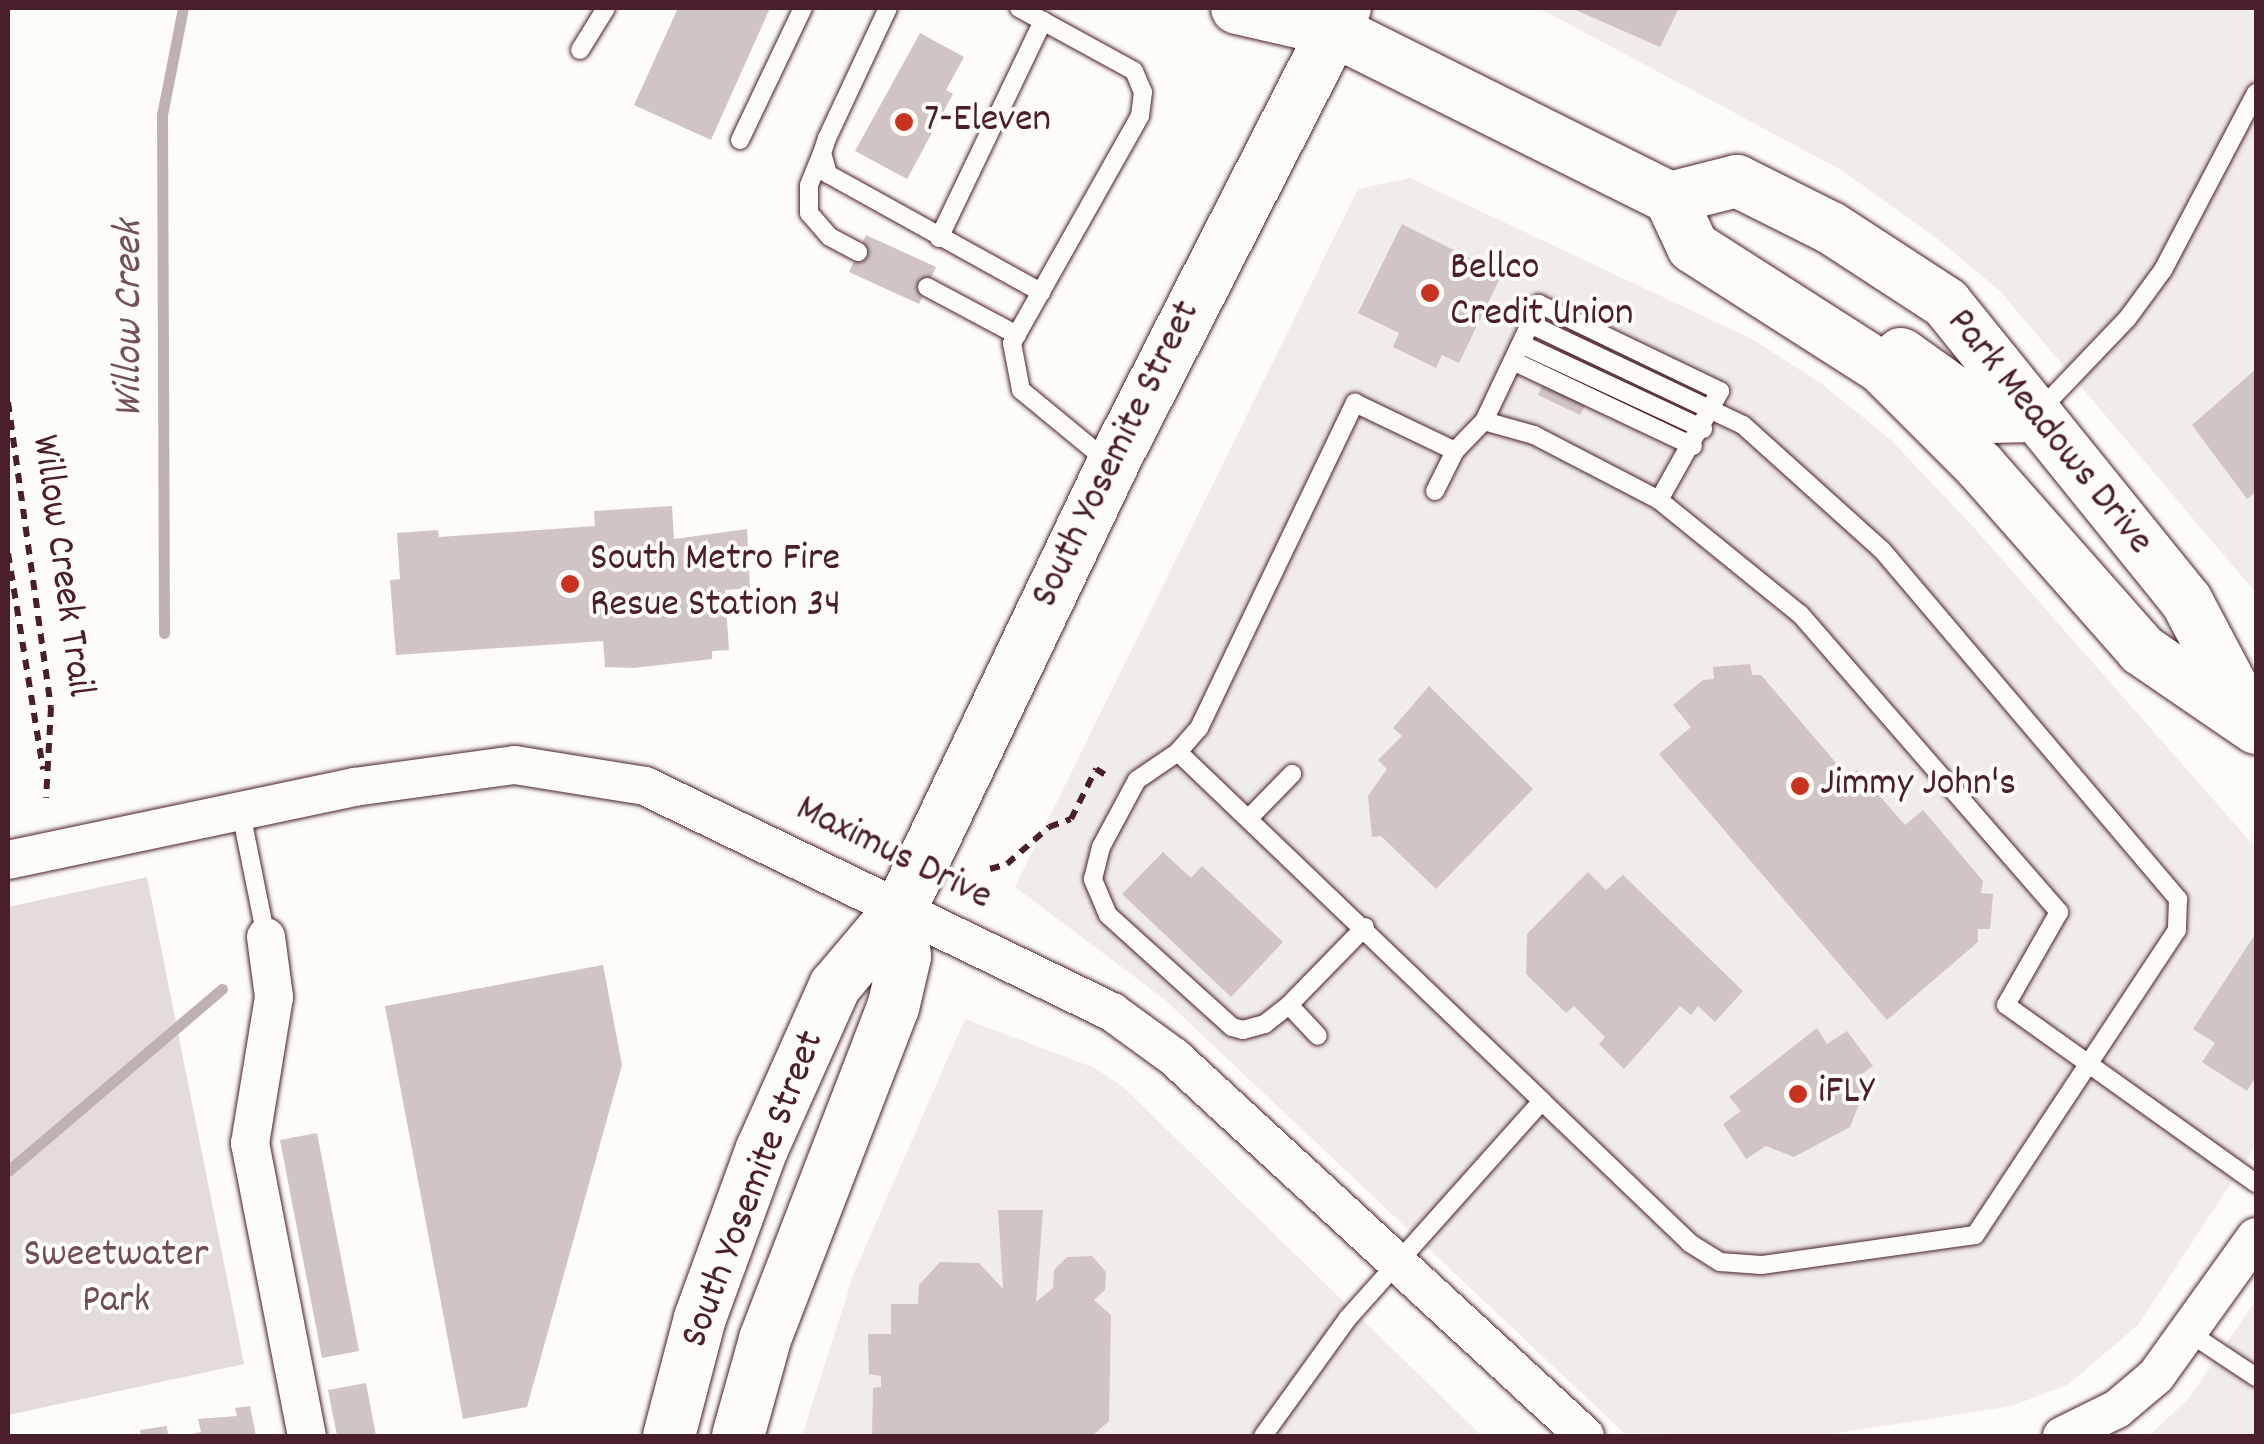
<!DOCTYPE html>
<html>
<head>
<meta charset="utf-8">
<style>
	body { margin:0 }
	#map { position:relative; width:2264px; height:1444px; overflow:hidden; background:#fdfcf7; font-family:Dekko,sans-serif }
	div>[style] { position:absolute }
	.built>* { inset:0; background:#f0ece8 }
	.green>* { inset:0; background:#e3dcda }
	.stream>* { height:11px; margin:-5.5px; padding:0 5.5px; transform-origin:5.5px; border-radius:5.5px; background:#c0b1b1 }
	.building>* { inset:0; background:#d0c5c4 }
	.path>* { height:6px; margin-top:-3px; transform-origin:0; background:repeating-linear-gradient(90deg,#4a1f2b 0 10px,transparent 0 18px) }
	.roads { filter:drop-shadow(0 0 2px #4a1f2b) drop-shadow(0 0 2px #4a1f2b) }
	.lane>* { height:18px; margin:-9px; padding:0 9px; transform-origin:9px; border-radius:9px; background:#fdfcf7 }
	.street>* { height:38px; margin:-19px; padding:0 19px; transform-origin:19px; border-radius:19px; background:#fdfcf7 }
	.secondary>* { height:52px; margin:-26px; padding:0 26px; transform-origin:26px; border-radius:26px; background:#fdfcf7 }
	.dots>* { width:28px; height:28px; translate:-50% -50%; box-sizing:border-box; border:5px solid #fdfcf7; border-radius:50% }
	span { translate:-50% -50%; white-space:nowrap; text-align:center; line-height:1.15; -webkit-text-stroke:8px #fdfcf7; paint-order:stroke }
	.poi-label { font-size:40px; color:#4a1f2b }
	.left { translate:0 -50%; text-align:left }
	.street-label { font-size:40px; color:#4a1f2b }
	.park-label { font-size:40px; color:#704e57 }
	.water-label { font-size:42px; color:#73525a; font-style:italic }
	.frame { position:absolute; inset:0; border:10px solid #4a1f2b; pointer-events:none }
</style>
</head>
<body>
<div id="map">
	<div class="built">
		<div style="clip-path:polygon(1539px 8px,2256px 8px,2256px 593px,2000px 291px,1939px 240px,1841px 170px)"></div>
		<div style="clip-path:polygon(1410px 178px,1752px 339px,1822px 384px,1892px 441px,1976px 530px,2256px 848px,2256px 1145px,2138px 1325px,2069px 1384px,2012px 1406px,1819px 1436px,1624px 1433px,1164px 999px,1015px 887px,1358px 189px)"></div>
		<div style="clip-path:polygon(965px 1019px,1095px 1068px,1123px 1087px,1482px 1436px,802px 1436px,854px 1273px)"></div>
		<div style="clip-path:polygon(2256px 1300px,2256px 1436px,2149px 1436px,2189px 1398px)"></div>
	</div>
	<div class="green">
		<div style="clip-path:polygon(147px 877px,244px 1364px,8px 1415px,8px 907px)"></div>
	</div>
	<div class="stream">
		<div style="left:164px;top:633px;width:518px;rotate:-90.22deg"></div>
		<div style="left:162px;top:115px;width:109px;rotate:-78.9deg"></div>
		<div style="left:8px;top:1171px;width:281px;rotate:-40.4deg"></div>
	</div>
	<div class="building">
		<div style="clip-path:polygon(678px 8px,770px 8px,711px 140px,634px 105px)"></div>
		<div style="clip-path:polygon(1571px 8px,1679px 8px,1660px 47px)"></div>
		<div style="clip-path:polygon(920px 33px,964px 57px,946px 90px,953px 94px,907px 179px,855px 151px)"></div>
		<div style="clip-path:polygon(1402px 224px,1502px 274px,1459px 363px,1442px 355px,1436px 368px,1393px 347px,1399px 333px,1358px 313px)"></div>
		<div style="clip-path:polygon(866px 235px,936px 267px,919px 304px,849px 272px)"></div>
		<div style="clip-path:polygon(1576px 318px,1619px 339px,1580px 415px,1538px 395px)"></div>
		<div style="clip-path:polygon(2256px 369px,2256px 492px,2247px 499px,2192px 425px)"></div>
		<div style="clip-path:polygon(672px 506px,674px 539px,747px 529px,750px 588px,725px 590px,729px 650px,712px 651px,712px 659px,633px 668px,605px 667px,603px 641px,396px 655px,390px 580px,400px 579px,397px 533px,438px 530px,439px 537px,595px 526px,594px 511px)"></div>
		<div style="clip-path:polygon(1750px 664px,1752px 675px,1761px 675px,1849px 778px,1857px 770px,1905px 825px,1923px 810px,1983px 881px,1981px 893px,1993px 894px,1990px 929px,1978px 929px,1978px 942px,1887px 1020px,1659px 754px,1691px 727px,1673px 705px,1703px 680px,1714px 679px,1713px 667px)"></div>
		<div style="clip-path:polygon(1429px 686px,1533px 789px,1436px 889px,1381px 836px,1372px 837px,1368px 796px,1387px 769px,1378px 760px,1402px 736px,1393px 728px)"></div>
		<div style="clip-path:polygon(1163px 852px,1191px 878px,1202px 866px,1283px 942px,1231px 997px,1122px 894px)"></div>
		<div style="clip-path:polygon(1588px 872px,1606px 890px,1623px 875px,1743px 991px,1715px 1022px,1698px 1006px,1691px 1015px,1680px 1006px,1624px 1069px,1599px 1044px,1605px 1037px,1574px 1006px,1566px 1013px,1526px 974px,1527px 934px)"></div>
		<div style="clip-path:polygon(2256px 933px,2256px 1076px,2247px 1091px,2202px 1062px,2215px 1043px,2193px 1029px)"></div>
		<div style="clip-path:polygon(603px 965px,622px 1065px,527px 1407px,463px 1419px,385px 1006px)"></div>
		<div style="clip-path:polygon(1817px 1028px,1827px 1044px,1847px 1031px,1873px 1066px,1856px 1078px,1864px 1091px,1850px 1127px,1794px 1157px,1766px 1146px,1746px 1159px,1723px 1124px,1741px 1111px,1729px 1097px)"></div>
		<div style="clip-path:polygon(317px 1133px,359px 1351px,322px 1358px,280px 1140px)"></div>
		<div style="clip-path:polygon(998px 1210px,1043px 1210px,1036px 1302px,1053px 1288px,1054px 1270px,1067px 1257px,1092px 1256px,1106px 1272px,1105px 1290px,1094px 1300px,1111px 1315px,1109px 1421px,1092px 1436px,872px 1436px,873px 1388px,881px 1387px,881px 1376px,869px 1374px,868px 1334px,891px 1334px,891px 1304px,918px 1304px,919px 1285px,940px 1262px,979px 1263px,1003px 1289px)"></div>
		<div style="clip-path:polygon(366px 1383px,376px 1436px,337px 1436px,328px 1390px)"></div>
		<div style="clip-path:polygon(250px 1406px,256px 1436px,184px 1436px,201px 1432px,198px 1419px,237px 1416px,235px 1408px)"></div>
		<div style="clip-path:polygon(167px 1426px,168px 1436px,141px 1436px,140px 1430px)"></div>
	</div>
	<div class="path">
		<div style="left:8px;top:402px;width:308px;rotate:82deg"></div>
		<div style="left:51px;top:707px;width:91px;rotate:93.1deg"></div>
		<div style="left:8px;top:553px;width:219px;rotate:80.8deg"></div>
		<div style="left:990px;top:869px;width:18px;rotate:-16deg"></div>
		<div style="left:1007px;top:864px;width:56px;rotate:-41.4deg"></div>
		<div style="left:1049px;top:827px;width:23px;rotate:-20deg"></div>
		<div style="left:1071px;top:819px;width:56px;rotate:-63.4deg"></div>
		<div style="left:1096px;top:769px;width:15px;rotate:32deg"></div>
	</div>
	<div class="roads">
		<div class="lane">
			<div style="left:888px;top:8px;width:144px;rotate:115.1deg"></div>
			<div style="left:827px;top:138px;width:16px;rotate:108deg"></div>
			<div style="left:822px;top:153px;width:22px;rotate:74deg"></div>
			<div style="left:828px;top:174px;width:244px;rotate:29deg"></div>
			<div style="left:1019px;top:8px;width:131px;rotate:28.7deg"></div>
			<div style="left:1134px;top:71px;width:23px;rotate:67deg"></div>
			<div style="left:1143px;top:92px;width:24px;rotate:97deg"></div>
			<div style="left:1140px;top:116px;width:261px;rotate:119.4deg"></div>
			<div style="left:1012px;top:343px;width:48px;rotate:79.2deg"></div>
			<div style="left:1021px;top:390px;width:112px;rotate:39.5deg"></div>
			<div style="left:580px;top:50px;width:49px;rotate:-58.2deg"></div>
			<div style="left:740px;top:140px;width:146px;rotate:-64.5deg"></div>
			<div style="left:822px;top:153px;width:35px;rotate:112deg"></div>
			<div style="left:809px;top:186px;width:27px;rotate:90deg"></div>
			<div style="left:809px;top:213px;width:32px;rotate:49deg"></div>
			<div style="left:830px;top:237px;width:32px;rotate:28deg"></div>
			<div style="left:939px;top:238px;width:241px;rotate:-64.4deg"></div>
			<div style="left:927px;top:287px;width:102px;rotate:28.1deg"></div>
			<div style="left:1530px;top:324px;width:22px;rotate:-66deg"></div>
			<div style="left:1539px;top:304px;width:201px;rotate:25.7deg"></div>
			<div style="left:1720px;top:391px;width:125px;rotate:119.2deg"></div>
			<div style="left:1521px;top:344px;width:201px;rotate:25deg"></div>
			<div style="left:1513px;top:361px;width:199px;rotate:25.3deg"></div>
			<div style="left:2038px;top:412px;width:129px;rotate:-46.3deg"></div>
			<div style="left:2127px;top:319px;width:61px;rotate:-53.7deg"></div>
			<div style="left:2163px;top:270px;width:200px;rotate:-62.3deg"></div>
			<div style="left:1484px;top:421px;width:52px;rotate:15.6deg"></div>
			<div style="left:1534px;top:435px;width:141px;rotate:27.5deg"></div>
			<div style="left:1659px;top:500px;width:181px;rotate:39deg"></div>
			<div style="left:1800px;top:614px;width:395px;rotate:49deg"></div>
			<div style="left:2059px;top:912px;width:107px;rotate:119.7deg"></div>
			<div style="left:2006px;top:1005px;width:307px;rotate:35.5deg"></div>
			<div style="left:1435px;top:491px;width:45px;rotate:-63.4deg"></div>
			<div style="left:1455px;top:451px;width:42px;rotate:-46deg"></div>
			<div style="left:1484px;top:421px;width:107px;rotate:-64.6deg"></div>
			<div style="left:1530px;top:324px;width:236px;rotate:25.4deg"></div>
			<div style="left:1743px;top:425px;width:187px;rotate:42deg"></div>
			<div style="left:1882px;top:550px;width:458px;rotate:49.7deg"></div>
			<div style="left:2178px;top:899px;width:31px;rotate:92deg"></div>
			<div style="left:2177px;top:930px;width:366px;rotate:123.5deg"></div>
			<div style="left:1975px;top:1235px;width:216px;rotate:172deg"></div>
			<div style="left:1761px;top:1265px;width:41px;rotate:-175.8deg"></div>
			<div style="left:1720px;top:1262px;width:36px;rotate:-148deg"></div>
			<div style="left:1690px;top:1243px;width:205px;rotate:-136.2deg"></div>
			<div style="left:1178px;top:752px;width:504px;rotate:43.79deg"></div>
			<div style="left:1542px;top:1101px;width:291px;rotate:131.8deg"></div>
			<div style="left:1348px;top:1318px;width:145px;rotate:125.8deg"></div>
			<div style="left:241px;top:813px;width:126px;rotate:78.6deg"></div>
			<div style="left:1251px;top:816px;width:59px;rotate:-45.7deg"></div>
			<div style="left:1365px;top:927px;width:109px;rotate:134.3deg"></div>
			<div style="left:1289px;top:1005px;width:31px;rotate:142deg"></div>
			<div style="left:1265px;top:1024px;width:23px;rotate:165deg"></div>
			<div style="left:1243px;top:1030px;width:11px;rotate:-165deg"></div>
			<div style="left:1232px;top:1027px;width:167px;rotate:-137.9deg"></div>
			<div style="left:1108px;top:915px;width:39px;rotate:-113deg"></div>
			<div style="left:1093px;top:879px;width:33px;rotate:-76deg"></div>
			<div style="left:1101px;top:847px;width:76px;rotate:-61.8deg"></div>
			<div style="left:1137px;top:780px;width:50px;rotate:-34.3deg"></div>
			<div style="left:1178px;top:752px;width:32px;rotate:-49deg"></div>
			<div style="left:1199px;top:728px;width:361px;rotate:-64.4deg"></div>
			<div style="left:1355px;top:403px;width:111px;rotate:25.6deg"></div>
			<div style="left:1289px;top:1005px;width:42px;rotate:46.9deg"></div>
			<div style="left:2188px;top:1332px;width:82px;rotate:33.5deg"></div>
		</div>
		<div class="street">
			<div style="left:8px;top:860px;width:354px;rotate:-11.9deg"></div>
			<div style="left:354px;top:787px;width:162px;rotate:-7.8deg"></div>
			<div style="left:515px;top:765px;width:132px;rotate:9.2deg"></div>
			<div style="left:645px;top:786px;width:519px;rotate:25.82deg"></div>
			<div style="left:1112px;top:1012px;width:77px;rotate:36deg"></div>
			<div style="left:1174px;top:1057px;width:559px;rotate:42.68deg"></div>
			<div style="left:266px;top:937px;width:61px;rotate:82.4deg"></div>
			<div style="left:274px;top:997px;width:148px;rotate:99.3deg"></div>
			<div style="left:250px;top:1143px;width:298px;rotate:79deg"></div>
			<div style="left:2062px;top:1436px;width:61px;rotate:-26.1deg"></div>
			<div style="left:2117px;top:1409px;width:51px;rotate:-40.2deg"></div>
			<div style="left:2156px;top:1376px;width:171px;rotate:-54.3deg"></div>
		</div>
		<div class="secondary">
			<div style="left:1237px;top:8px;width:98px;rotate:12.9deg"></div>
			<div style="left:1333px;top:30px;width:377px;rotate:26.5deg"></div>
			<div style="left:1670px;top:198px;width:54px;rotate:64.9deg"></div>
			<div style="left:1693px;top:247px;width:224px;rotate:32.6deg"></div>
			<div style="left:1882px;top:368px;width:139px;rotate:45deg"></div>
			<div style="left:1980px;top:466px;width:245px;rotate:48.6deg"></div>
			<div style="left:2142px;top:650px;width:138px;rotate:34.4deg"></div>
			<div style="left:1670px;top:198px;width:69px;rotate:-14.2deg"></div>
			<div style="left:1737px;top:181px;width:105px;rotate:26.6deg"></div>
			<div style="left:1831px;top:228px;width:137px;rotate:33.1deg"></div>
			<div style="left:1946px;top:303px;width:384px;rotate:51.1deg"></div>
			<div style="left:2187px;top:602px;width:132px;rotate:62.1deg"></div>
			<div style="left:1901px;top:354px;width:108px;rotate:35.6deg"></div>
			<div style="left:1989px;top:417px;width:45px;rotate:-1.3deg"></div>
			<div style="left:669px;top:1436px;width:122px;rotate:-75.3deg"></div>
			<div style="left:700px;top:1318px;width:180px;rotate:-69.9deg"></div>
			<div style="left:762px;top:1149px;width:179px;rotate:-65.9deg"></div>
			<div style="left:835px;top:986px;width:102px;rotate:-49.8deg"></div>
			<div style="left:901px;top:908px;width:491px;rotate:-64.5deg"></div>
			<div style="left:1112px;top:465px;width:513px;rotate:-62.99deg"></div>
			<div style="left:738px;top:1436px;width:101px;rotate:-74.4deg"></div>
			<div style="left:765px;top:1339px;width:355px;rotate:-68.9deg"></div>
			<div style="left:893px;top:1008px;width:52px;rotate:-76.8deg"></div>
			<div style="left:905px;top:957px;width:49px;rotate:-94.7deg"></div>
		</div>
	</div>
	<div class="dots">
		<div style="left:904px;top:122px;background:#c8321e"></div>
		<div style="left:1430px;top:293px;background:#c8321e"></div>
		<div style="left:570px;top:584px;background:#c8321e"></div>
		<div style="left:1800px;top:786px;background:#c8321e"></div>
		<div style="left:1798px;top:1094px;background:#c8321e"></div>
	</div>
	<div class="poi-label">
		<span class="left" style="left:924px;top:122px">7-Eleven</span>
		<span class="left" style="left:1450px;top:293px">Bellco<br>Credit Union</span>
		<span class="left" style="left:590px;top:584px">South Metro Fire<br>Resue Station 34</span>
		<span class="left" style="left:1820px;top:786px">Jimmy John's</span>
		<span class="left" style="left:1818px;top:1094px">iFLY</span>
	</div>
	<div class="street-label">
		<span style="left:2048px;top:433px;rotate:51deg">Park Meadows Drive</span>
		<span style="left:1118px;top:455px;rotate:-64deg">South Yosemite Street</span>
		<span style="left:60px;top:566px;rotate:82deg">Willow Creek Trail</span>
		<span style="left:893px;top:855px;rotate:26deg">Maximus Drive</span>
		<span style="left:755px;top:1190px;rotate:-69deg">South Yosemite Street</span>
	</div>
	<div class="park-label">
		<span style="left:116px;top:1280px">Sweetwater<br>Park</span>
	</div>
	<div class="water-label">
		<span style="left:131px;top:319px;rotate:-90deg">Willow Creek</span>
	</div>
	<div class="frame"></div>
</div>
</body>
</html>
